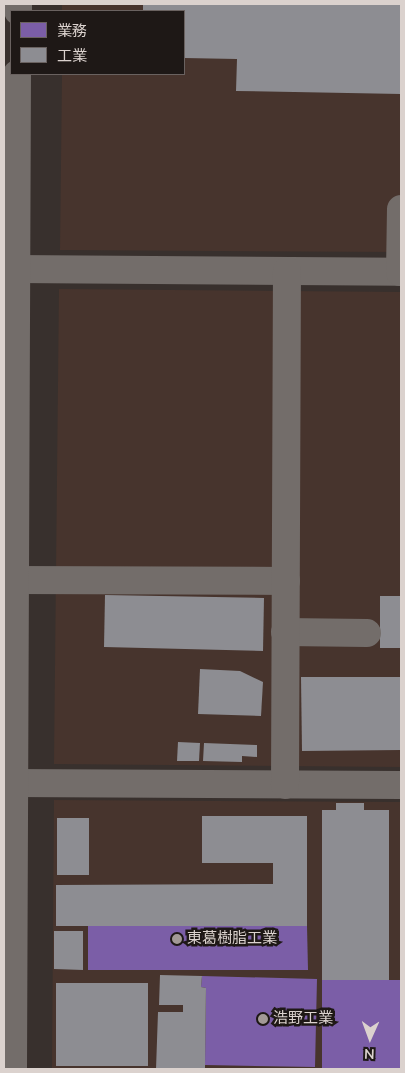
<!DOCTYPE html>
<html>
<head>
<meta charset="utf-8">
<style>
	body { margin:0 }
	#map { position:relative; width:405px; height:1073px; overflow:hidden; background:#38302d; font-family:"Nunito Sans","Noto Sans JP",sans-serif }
	div>[style] { position:absolute }
	.built>* { inset:0; background:#47342d }
	.offices>* { inset:0; background:#7b5ea7 }
	.industry>* { inset:0; background:#8d8d92 }
	.minor>* { height:28px; margin:-14px; padding:0 14px; transform-origin:14px; border-radius:14px; background:#736d6a }
	.dots>* { width:14px; height:14px; translate:-50% -50%; box-sizing:border-box; border:2px solid #1e1816; border-radius:50% }
	span { translate:-50% -50%; white-space:nowrap; text-align:center; line-height:1.15; -webkit-text-stroke:5px #1e1816; paint-order:stroke }
	.poi-label { font-size:15px; color:#dbd2ce }
	.left { translate:0 -50%; text-align:left }
	.frame { position:absolute; inset:0; border:5px solid #dbd2ce; pointer-events:none }
	.legend { position:absolute; left:10px; top:10px; width:175px; height:65px; box-sizing:border-box; background:#1e1816; border:1px solid #6a6260; margin:0; padding:6px 9px; list-style:none; font-size:15px; color:#dbd2ce }
	.legend li { display:flex; align-items:center; gap:10px; height:25px }
	.legend b { width:25px; border:1px solid #6a6260 }
	.north { position:absolute; left:345px; top:1013px; width:50px; height:50px; -webkit-text-stroke:4px #1e1816; paint-order:stroke; rotate:182deg; font-size:14px; font-weight:700; line-height:20px; text-align:center; color:#dbd2ce }
	.north::after { content:''; display:block; margin:auto; width:18px; height:22px; background:#dbd2ce; clip-path:polygon(50% 0,100% 100%,50% 72%,0 100%) }
</style>
</head>
<body>
<div id="map">
	<div class="built">
		<div style="clip-path:polygon(62px 4px,401px 4px,401px 252px,60px 250px,62px 74px,184px 74px,184px 11px,62px 11px)"></div>
		<div style="clip-path:polygon(59px 289px,401px 292px,401px 767px,54px 764px)"></div>
		<div style="clip-path:polygon(54px 800px,401px 802px,401px 1069px,52px 1069px)"></div>
	</div>
	<div class="offices">
		<div style="clip-path:polygon(88px 926px,307px 926px,308px 970px,88px 970px)"></div>
		<div style="clip-path:polygon(202px 976px,317px 979px,315px 1067px,205px 1065px,206px 988px,201px 987px)"></div>
		<div style="clip-path:polygon(322px 980px,401px 980px,401px 1068px,322px 1068px)"></div>
	</div>
	<div class="industry">
		<div style="clip-path:polygon(143px 4px,401px 4px,401px 94px,236px 91px,237px 59px,184px 58px,184px 11px,143px 11px)"></div>
		<div style="clip-path:polygon(105px 595px,264px 598px,263px 651px,104px 647px)"></div>
		<div style="clip-path:polygon(380px 596px,401px 596px,401px 648px,380px 648px)"></div>
		<div style="clip-path:polygon(200px 669px,240px 671px,263px 682px,261px 716px,198px 714px)"></div>
		<div style="clip-path:polygon(301px 677px,401px 677px,401px 750px,302px 751px)"></div>
		<div style="clip-path:polygon(178px 742px,200px 743px,199px 761px,177px 761px)"></div>
		<div style="clip-path:polygon(204px 743px,257px 745px,257px 757px,242px 756px,242px 762px,203px 761px)"></div>
		<div style="clip-path:polygon(336px 803px,364px 803px,364px 810px,389px 810px,389px 980px,322px 980px,322px 810px,336px 810px)"></div>
		<div style="clip-path:polygon(202px 816px,307px 816px,307px 926px,56px 926px,56px 885px,273px 884px,273px 863px,202px 863px)"></div>
		<div style="clip-path:polygon(57px 818px,89px 818px,89px 875px,57px 875px)"></div>
		<div style="clip-path:polygon(54px 931px,83px 931px,83px 970px,54px 969px)"></div>
		<div style="clip-path:polygon(160px 975px,202px 976px,201px 987px,206px 988px,205px 1069px,156px 1069px,158px 1012px,183px 1012px,183px 1005px,159px 1005px)"></div>
		<div style="clip-path:polygon(56px 983px,148px 983px,148px 1066px,56px 1066px)"></div>
	</div>
	<div class="minor">
		<div style="left:18px;top:11px;width:7px;rotate:-90deg"></div>
		<div style="left:15px;top:269px;width:386px;rotate:0.4deg"></div>
		<div style="left:400px;top:272px;width:63px;rotate:-89.1deg"></div>
		<div style="left:12px;top:580px;width:274px;rotate:0.2deg"></div>
		<div style="left:285px;top:632px;width:82px;rotate:0.7deg"></div>
		<div style="left:11px;top:783px;width:390px;rotate:0.3deg"></div>
		<div style="left:285px;top:785px;width:514px;rotate:-89.78deg"></div>
		<div style="left:13px;top:1069px;width:995px;rotate:-89.77deg"></div>
	</div>
	<div class="dots">
		<div style="left:177px;top:939px;background:#a29996"></div>
		<div style="left:263px;top:1019px;background:#a29996"></div>
	</div>
	<div class="poi-label">
		<span class="left" style="left:187px;top:939px">東葛樹脂工業</span>
		<span class="left" style="left:273px;top:1019px">浩野工業</span>
	</div>
	<div class="frame"></div>
	<ul class="legend">
	<li><b style="height:14px;background:#7b5ea7"></b>業務</li>
	<li><b style="height:14px;background:#8d8d92"></b>工業</li>
	</ul>
	<div class="north">N</div>
</div>
</body>
</html>
